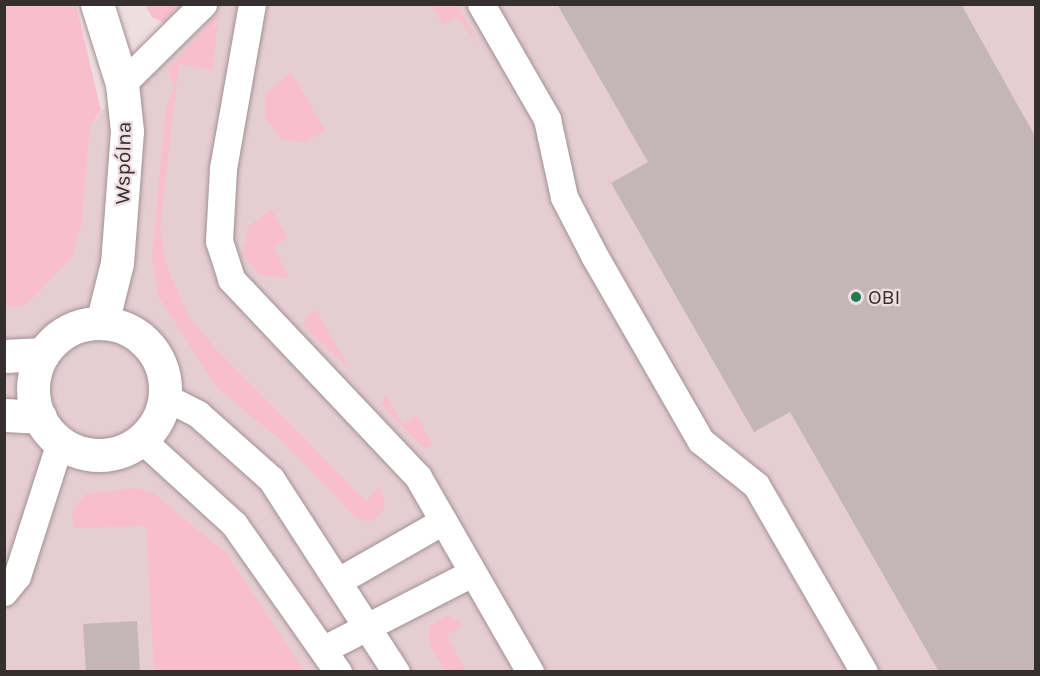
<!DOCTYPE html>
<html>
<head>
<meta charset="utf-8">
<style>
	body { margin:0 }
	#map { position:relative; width:1040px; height:676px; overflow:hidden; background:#eedee1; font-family:Karla,sans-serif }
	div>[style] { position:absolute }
	.built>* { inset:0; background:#e5cdd2 }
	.green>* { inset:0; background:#f9becb }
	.building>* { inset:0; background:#c4b6b8 }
	.roads { filter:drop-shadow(0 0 2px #9f9193) drop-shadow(0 0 2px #9f9193) }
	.lane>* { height:27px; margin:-13.5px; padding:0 13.5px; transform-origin:13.5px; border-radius:13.5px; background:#fff }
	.street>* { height:33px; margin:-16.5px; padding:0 16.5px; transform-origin:16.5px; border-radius:16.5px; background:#fff }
	.street>.ring { margin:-16.5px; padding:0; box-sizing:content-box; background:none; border:33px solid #fff; border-radius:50% }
	.dots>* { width:16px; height:16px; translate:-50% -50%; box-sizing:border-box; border:3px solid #eedee1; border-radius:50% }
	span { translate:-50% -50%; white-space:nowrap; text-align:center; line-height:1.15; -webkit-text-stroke:4.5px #eedee1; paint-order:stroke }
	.street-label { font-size:21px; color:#352f30 }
	.poi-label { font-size:21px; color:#352f30 }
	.left { translate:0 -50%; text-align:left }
	.frame { position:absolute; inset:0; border:6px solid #352f30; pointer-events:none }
</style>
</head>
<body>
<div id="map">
	<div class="built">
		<div style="clip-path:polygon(180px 5px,1035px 5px,1035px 671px,5px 671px,4px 308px,26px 305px,82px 223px,90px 127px)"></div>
	</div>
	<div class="green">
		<div style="clip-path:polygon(4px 5px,76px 5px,101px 110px,90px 127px,82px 223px,72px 257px,26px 305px,5px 308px)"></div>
		<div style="clip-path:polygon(145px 5px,180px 5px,164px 23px,152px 17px)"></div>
		<div style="clip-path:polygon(431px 5px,458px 5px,478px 44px,457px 17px,443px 24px)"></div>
		<div style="clip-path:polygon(218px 13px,213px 70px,179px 64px,160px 226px,166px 265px,189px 317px,214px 347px,366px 501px,381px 486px,385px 508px,370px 522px,356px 518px,282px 441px,217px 388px,158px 296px,152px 256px,166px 108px,174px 88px,168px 70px)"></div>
		<div style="clip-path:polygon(291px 72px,325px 130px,306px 142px,281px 139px,265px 118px,265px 94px)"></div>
		<div style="clip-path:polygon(271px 209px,287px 238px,273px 247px,289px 276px,284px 278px,259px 274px,243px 255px,248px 227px)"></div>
		<div style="clip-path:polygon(316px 310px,349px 368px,304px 327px,307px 315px)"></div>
		<div style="clip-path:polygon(386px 396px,403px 424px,417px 416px,433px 446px,424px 448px,381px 404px)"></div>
		<div style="clip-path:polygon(135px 488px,153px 493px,227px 554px,304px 671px,154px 671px,146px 526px,74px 528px,72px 512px,85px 494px)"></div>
		<div style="clip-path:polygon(447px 615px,463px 625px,446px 635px,466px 671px,445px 671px,430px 646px,429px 627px)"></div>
	</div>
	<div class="building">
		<div style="clip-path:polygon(557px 4px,961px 4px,1035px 136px,1035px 672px,939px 672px,790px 412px,754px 432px,611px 183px,648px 162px)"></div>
		<div style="clip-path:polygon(137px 621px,140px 672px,86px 672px,83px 624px)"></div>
	</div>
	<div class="roads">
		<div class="lane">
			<div style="left:252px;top:4px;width:168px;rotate:100deg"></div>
			<div style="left:223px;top:169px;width:72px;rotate:93.2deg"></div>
			<div style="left:219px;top:241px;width:40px;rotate:72deg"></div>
			<div style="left:231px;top:279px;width:272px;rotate:46.6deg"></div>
			<div style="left:418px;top:477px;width:225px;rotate:60.1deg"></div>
			<div style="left:481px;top:4px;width:133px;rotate:60.1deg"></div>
			<div style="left:547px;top:119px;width:80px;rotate:77.7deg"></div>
			<div style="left:564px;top:197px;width:68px;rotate:62.7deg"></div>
			<div style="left:595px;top:257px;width:212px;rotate:60.1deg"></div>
			<div style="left:701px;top:441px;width:70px;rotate:38.7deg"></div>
			<div style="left:756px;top:485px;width:216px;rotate:60deg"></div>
			<div style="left:122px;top:84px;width:114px;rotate:-44.6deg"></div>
			<div style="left:165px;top:397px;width:37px;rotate:27deg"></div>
			<div style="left:198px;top:414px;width:98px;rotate:41.7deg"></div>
			<div style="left:271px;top:479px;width:230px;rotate:57.1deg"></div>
			<div style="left:142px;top:440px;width:125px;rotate:42.4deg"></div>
			<div style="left:234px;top:524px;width:181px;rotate:54.9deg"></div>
			<div style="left:340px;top:580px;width:119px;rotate:-29.8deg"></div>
			<div style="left:4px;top:592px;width:21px;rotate:-51deg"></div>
			<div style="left:17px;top:576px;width:141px;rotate:-72.2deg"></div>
			<div style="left:324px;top:649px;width:166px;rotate:-27.2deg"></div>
		</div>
		<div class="street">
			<div style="left:97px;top:4px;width:84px;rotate:72.6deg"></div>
			<div style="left:122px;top:84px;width:47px;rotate:83.9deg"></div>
			<div style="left:127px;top:131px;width:132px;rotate:94.3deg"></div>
			<div style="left:117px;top:263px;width:62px;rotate:104deg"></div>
			<div class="ring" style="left:33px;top:323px;width:99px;height:99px"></div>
			<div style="left:4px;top:356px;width:39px;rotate:-3deg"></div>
			<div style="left:4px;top:415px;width:36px;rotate:3deg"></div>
		</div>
	</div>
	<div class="dots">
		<div style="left:856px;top:297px;background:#24794b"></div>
	</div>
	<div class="street-label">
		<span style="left:123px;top:163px;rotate:-89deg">Wspólna</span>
	</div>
	<div class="poi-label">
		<span class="left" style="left:868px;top:297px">OBI</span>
	</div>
	<div class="frame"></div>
</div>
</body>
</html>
